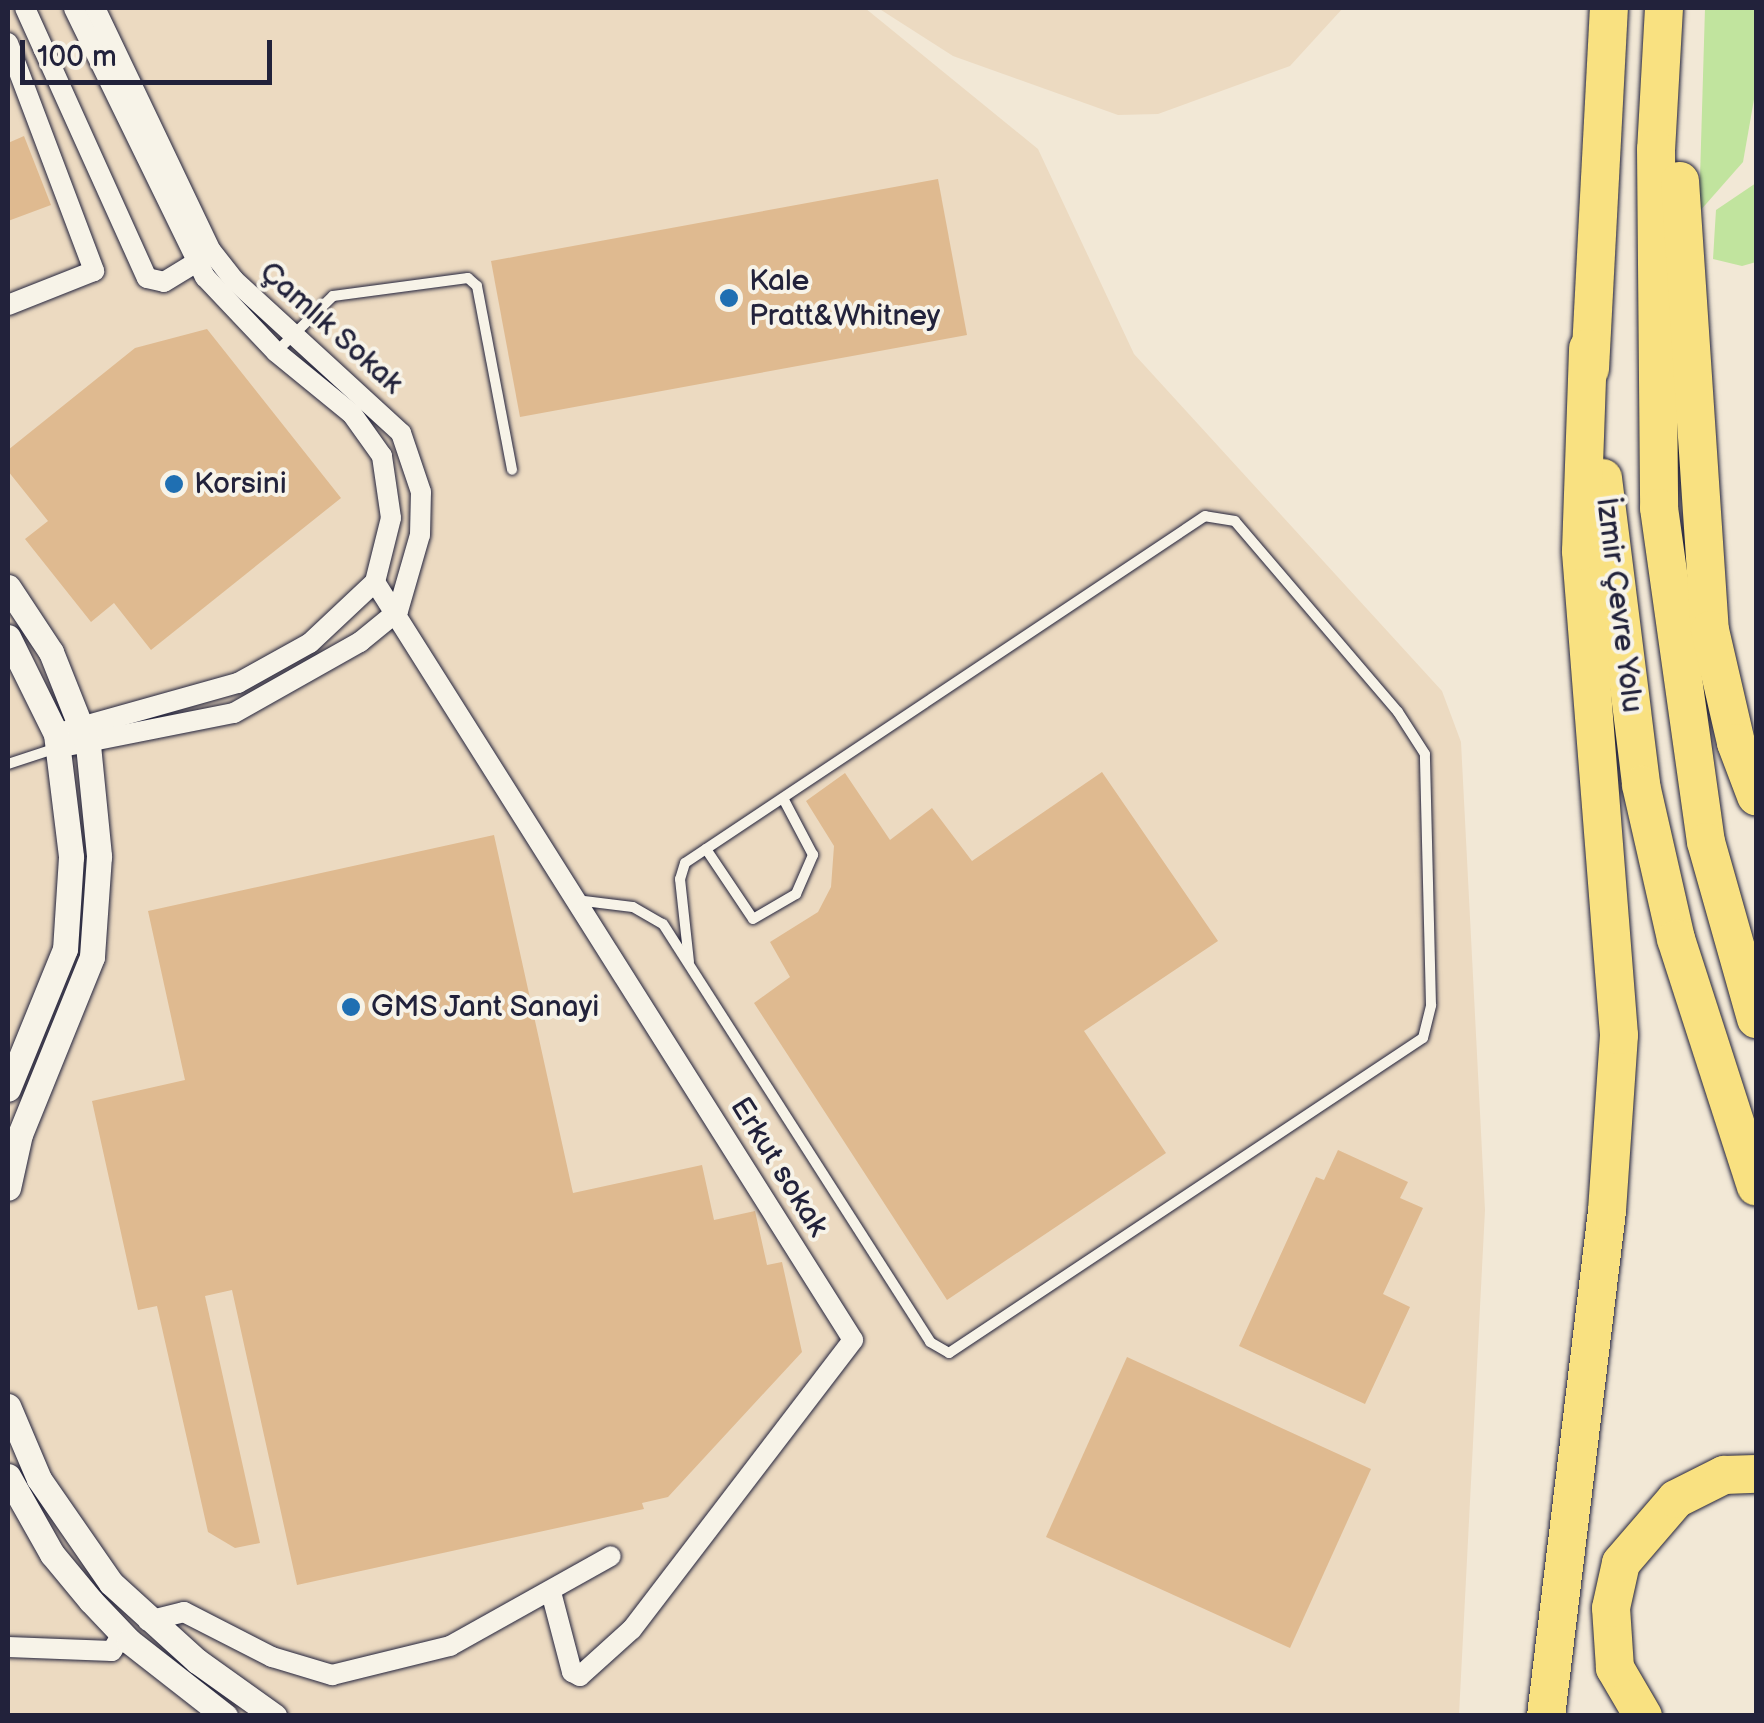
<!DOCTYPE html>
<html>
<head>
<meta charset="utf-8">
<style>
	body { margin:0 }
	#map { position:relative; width:1764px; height:1723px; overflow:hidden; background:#f2e8d6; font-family:"Balsamiq Sans",sans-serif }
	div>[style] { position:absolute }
	.built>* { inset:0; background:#ecdac1 }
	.green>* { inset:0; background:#c1e49e }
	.building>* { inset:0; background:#dfba90 }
	.roads { filter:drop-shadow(0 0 2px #22223b) drop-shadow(0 0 2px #22223b) }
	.service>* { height:10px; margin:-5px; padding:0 5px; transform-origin:5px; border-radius:5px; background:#f7f3e8 }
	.minor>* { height:20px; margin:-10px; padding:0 10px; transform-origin:10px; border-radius:10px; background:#f7f3e8 }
	.tertiary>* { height:25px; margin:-12.5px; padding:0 12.5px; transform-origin:12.5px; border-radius:12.5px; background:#f7f3e8 }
	.motorway>* { height:38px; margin:-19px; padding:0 19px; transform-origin:19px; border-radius:19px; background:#f9e181 }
	.dots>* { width:28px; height:28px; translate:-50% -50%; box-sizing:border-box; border:5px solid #f7f3e8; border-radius:50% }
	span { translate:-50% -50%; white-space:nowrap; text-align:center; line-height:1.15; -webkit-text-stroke:8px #f7f3e8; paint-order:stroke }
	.poi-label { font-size:30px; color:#22223b }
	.left { translate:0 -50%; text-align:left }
	.street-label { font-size:30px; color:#22223b }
	.frame { position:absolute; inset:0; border:10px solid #22223b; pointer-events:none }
	.scale { position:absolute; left:20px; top:40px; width:252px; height:45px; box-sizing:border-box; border:5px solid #22223b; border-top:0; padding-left:12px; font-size:30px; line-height:35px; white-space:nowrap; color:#22223b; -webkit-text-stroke:8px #f7f3e8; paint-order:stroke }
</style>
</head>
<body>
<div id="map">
	<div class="built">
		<div style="clip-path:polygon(8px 8px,865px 8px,1038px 149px,1134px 354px,1442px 691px,1461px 742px,1485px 1210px,1459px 1715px,8px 1716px)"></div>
		<div style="clip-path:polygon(878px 8px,1343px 8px,1290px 66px,1158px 114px,1118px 115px,953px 56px)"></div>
	</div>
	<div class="green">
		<div style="clip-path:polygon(1705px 8px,1756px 8px,1756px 88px,1743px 162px,1699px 212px)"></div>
		<div style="clip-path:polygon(1756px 183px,1756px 262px,1742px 266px,1713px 259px,1716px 210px)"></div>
	</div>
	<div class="building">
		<div style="clip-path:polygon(24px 136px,51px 205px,8px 221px,8px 143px)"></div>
		<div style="clip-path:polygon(938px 179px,967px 335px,520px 417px,491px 261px)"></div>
		<div style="clip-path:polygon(207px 329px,341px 498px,151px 650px,114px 603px,91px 622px,25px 539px,48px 521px,8px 471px,8px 450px,135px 348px)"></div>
		<div style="clip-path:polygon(1102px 772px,1218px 941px,1084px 1031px,1166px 1153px,947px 1300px,754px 1003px,790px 977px,770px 942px,818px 912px,831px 887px,834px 846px,806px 801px,845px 773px,890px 840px,932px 808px,972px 861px)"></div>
		<div style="clip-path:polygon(494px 835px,573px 1193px,702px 1165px,714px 1220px,755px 1211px,767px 1265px,782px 1262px,802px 1352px,668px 1497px,642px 1503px,644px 1509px,297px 1585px,232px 1290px,205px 1296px,260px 1543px,235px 1548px,208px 1532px,157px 1306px,138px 1310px,92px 1101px,185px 1080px,148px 911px)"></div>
		<div style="clip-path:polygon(1338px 1150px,1408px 1182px,1400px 1198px,1423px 1208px,1383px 1294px,1410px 1307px,1365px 1404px,1239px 1346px,1316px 1177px,1324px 1180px)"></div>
		<div style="clip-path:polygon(1127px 1357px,1371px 1469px,1290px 1648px,1046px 1537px)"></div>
	</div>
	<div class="roads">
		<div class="service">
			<div style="left:276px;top:352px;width:80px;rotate:-44.5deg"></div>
			<div style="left:333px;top:296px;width:136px;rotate:-7.6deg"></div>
			<div style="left:468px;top:278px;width:12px;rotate:42deg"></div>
			<div style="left:477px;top:286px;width:187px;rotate:79.2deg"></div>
			<div style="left:8px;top:764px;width:52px;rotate:-18.1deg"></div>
			<div style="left:706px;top:849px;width:84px;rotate:56.1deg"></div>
			<div style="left:753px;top:919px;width:50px;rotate:-30.2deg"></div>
			<div style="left:796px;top:894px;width:43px;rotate:-66.4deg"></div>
			<div style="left:813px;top:855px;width:64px;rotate:-117.8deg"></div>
			<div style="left:576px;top:900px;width:57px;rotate:7deg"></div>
			<div style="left:633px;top:907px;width:34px;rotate:30deg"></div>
			<div style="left:663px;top:924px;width:496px;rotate:57.4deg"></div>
			<div style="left:930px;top:1342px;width:22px;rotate:30deg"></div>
			<div style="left:949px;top:1353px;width:569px;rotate:-33.61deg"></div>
			<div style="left:1423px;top:1038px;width:34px;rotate:-76deg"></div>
			<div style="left:1431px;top:1005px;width:251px;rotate:-91.4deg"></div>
			<div style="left:1425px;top:754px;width:50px;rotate:-122.7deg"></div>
			<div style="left:1398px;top:712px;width:251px;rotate:-130.5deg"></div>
			<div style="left:1235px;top:521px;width:30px;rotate:-171deg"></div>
			<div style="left:1205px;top:516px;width:625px;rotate:146.28deg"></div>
			<div style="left:685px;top:863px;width:17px;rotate:107deg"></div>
			<div style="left:680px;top:879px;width:83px;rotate:83.8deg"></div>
		</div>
		<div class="minor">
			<div style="left:25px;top:8px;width:296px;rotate:65.7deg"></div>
			<div style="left:147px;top:278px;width:17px;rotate:13deg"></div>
			<div style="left:164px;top:282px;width:48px;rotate:-31.4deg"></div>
			<div style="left:8px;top:43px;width:244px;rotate:69.3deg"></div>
			<div style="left:94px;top:271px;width:92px;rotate:158.4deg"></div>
			<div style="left:375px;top:582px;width:896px;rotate:57.76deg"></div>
			<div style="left:853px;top:1340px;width:364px;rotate:127.4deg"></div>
			<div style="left:632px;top:1629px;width:70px;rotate:137.9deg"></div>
			<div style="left:580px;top:1676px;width:9px;rotate:-153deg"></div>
			<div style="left:572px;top:1672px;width:83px;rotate:-104.7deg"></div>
			<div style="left:56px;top:734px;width:189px;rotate:-15.7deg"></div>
			<div style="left:238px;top:683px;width:82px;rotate:-29.1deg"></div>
			<div style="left:310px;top:643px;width:89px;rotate:-43.2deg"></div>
			<div style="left:375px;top:582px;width:66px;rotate:-76deg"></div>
			<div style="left:391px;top:518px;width:63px;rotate:-98.3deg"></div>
			<div style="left:382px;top:456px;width:52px;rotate:-125.5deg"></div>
			<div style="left:352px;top:414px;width:98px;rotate:-140.8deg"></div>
			<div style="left:276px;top:352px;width:103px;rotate:-133.4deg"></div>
			<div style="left:205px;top:277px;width:299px;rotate:-116deg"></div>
			<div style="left:57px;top:748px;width:180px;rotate:-11.2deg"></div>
			<div style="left:234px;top:713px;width:145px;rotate:-29.4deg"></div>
			<div style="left:360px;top:642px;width:49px;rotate:-39.2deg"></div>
			<div style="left:398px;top:611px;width:79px;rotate:-73.9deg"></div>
			<div style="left:420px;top:535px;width:43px;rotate:-88.7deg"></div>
			<div style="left:421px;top:492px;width:62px;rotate:-108.7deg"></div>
			<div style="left:401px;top:433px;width:226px;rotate:-137.5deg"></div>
			<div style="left:234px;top:280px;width:37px;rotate:-128deg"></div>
			<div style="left:211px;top:251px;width:269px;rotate:-115.5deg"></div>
			<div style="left:148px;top:1621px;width:37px;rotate:-14deg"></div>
			<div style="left:184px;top:1612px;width:99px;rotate:27.1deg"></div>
			<div style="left:272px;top:1657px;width:63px;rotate:16.7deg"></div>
			<div style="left:332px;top:1675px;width:122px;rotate:-13.8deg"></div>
			<div style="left:450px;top:1646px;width:184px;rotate:-29.2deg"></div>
			<div style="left:8px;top:1647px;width:104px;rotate:2.2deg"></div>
			<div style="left:112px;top:1651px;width:20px;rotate:-60deg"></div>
		</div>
		<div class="tertiary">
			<div style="left:8px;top:587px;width:78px;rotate:56.5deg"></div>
			<div style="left:51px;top:652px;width:100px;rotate:68.3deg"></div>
			<div style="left:88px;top:745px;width:112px;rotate:84.3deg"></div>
			<div style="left:99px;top:856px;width:101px;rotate:94deg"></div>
			<div style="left:92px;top:957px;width:191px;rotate:112.1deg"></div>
			<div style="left:20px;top:1134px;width:55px;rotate:102.5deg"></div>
			<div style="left:8px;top:637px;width:108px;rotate:63.7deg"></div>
			<div style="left:56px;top:734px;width:124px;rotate:83deg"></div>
			<div style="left:71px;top:857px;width:92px;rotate:93.7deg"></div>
			<div style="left:65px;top:949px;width:151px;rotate:112.2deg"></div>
			<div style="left:8px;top:1406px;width:79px;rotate:67deg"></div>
			<div style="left:39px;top:1479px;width:126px;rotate:55.3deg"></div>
			<div style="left:111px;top:1583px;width:116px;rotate:42.2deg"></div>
			<div style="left:197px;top:1661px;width:95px;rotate:35.5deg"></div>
			<div style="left:8px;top:1476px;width:90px;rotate:60.6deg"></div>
			<div style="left:52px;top:1554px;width:61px;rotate:50.3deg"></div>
			<div style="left:91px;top:1601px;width:55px;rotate:46.5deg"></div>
			<div style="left:129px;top:1641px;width:122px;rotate:38deg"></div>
		</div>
		<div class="motorway">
			<div style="left:1664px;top:8px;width:141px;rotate:93.2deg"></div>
			<div style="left:1656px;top:149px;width:359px;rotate:89.5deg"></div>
			<div style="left:1659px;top:508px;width:337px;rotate:82deg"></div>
			<div style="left:1706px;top:842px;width:184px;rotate:74.2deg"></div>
			<div style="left:1680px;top:181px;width:450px;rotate:86.2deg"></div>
			<div style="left:1710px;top:630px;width:116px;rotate:77deg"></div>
			<div style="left:1736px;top:743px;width:57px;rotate:69.3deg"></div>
			<div style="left:1590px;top:369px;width:361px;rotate:-87deg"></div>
			<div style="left:1603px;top:478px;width:309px;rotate:82.9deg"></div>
			<div style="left:1641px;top:785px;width:158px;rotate:77.2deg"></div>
			<div style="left:1676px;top:939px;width:260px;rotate:72.1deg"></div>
			<div style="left:1546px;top:1716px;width:509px;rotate:-83.11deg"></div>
			<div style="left:1607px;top:1211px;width:176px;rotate:-86.1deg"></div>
			<div style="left:1619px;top:1035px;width:485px;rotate:-94.5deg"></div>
			<div style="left:1581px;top:551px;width:203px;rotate:-88deg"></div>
			<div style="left:1643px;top:1716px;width:56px;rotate:-120.3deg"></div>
			<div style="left:1615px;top:1668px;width:60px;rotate:-93.8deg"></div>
			<div style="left:1611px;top:1608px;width:46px;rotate:-77.5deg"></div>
			<div style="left:1621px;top:1563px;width:84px;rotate:-49.3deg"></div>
			<div style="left:1676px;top:1499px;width:54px;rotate:-26.6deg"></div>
			<div style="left:1724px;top:1475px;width:32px;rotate:-2deg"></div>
		</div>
	</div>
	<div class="dots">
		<div style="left:729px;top:298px;background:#1f6fb2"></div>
		<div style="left:174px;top:484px;background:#1f6fb2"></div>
		<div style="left:351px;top:1007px;background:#1f6fb2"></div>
	</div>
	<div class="poi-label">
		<span class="left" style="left:749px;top:298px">Kale<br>Pratt&amp;Whitney</span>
		<span class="left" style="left:194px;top:484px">Korsini</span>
		<span class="left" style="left:371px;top:1007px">GMS Jant Sanayi</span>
	</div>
	<div class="street-label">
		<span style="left:331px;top:328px;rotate:42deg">Çamlık Sokak</span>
		<span style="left:1619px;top:605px;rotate:83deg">İzmir Çevre Yolu</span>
		<span style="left:779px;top:1167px;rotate:58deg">Erkut sokak</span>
	</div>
	<div class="frame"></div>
	<div class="scale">100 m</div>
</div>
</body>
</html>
